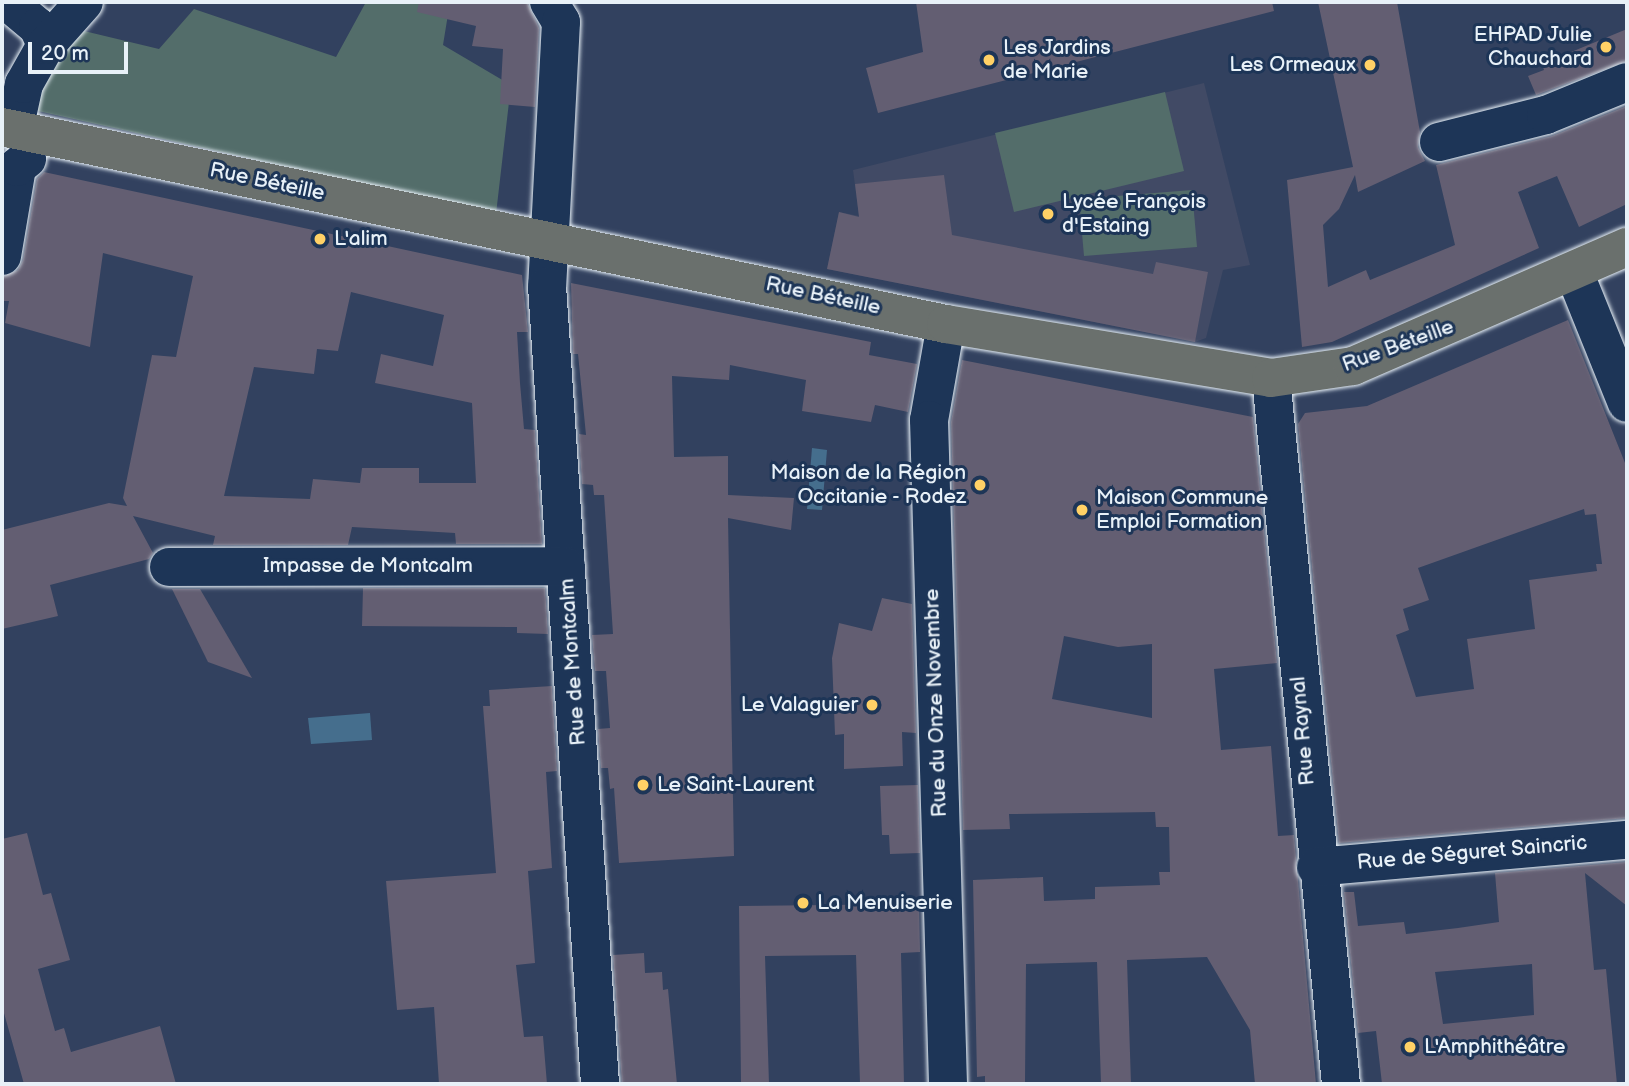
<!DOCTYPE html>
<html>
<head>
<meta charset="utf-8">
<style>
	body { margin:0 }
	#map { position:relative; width:1629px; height:1086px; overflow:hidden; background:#32415f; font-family:"Balsamiq Sans",sans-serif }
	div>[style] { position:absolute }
	.built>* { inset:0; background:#414a65 }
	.green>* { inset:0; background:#536d6a }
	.water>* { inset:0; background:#456e8d }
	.building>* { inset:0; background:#635e72 }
	.roads { filter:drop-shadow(0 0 2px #e8f1f8) drop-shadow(0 0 2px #e8f1f8) }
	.minor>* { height:38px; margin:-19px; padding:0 19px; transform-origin:19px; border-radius:19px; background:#1d3557 }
	.major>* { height:38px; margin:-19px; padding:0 19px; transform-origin:19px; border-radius:19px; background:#6a706d }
	.dots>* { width:19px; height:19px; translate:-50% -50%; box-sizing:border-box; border:4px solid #1d3557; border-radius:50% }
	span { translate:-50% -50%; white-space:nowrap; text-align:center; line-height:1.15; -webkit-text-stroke:6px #1d3557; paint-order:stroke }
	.poi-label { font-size:21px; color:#e8f1f8 }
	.right { translate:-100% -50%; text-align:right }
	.left { translate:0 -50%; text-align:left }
	.street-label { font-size:21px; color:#e8f1f8 }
	.frame { position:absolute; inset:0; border:4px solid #e8f1f8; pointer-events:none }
	.scale { position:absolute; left:28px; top:42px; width:100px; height:32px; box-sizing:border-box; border:4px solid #e8f1f8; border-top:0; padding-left:9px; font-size:21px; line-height:24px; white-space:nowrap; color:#e8f1f8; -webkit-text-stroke:5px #1d3557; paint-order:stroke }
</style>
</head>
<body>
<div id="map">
	<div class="built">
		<div style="clip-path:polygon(1204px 83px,1250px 265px,1223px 270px,1206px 338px,1195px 342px,827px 269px,839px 212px,859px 216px,853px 170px)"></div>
	</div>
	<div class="green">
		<div style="clip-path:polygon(366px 2px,450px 2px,443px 45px,511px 85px,496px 214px,29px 109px,50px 68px,84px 31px,159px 49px,194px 9px,336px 57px)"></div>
		<div style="clip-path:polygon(1165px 92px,1184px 171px,1014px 212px,995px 133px)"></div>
		<div style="clip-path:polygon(1192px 190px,1197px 247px,1084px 256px,1079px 199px)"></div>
	</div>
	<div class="water">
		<div style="clip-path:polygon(812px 448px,827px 450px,822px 510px,807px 509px)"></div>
		<div style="clip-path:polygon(370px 713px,372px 740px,311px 744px,308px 718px)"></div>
	</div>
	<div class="building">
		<div style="clip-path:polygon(419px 2px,527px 2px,539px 28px,535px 107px,500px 104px,503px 49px,472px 46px,476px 26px,417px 12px)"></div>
		<div style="clip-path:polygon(916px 2px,1272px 2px,1274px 11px,878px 113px,866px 68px,923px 52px)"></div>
		<div style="clip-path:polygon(1318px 2px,1397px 2px,1420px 132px,1418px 147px,1425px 161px,1358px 192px,1355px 175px,1339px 209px,1323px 225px,1328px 287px,1366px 270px,1370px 280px,1455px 245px,1436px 165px,1552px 136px,1627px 106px,1627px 204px,1579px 227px,1557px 176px,1518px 192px,1539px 248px,1332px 342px,1302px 347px,1287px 180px,1353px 167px)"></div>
		<div style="clip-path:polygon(1627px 29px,1627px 61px,1536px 95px,1528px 76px,1544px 70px,1542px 64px)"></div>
		<div style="clip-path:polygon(evenodd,44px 172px,522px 275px,528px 332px,517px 332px,520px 383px,524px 429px,535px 430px,542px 544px,456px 544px,455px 533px,352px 527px,348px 545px,213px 545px,215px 536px,133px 516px,153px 553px,149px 559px,50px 585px,58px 616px,2px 629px,2px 530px,109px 503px,127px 506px,123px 498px,152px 355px,176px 357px,193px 276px,103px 253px,90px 347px,5px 323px,9px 301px,2px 301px,2px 277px,18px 270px,23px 260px,37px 179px,44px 172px,351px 292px,444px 315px,433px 366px,381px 354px,375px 383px,472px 403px,476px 483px,419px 483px,419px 468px,362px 468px,360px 483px,313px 479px,310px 499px,224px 496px,254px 367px,314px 374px,317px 349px,338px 351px,351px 292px)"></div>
		<div style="clip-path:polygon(944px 175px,952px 235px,1153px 274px,1156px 262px,1208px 272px,1195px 342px,827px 269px,839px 212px,859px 217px,855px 184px)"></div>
		<div style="clip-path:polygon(571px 283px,871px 342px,869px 355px,917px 364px,908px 412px,875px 405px,871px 422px,802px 411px,806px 380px,730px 365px,729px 380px,672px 376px,674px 457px,728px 456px,728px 495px,794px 498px,791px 530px,728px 518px,734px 856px,619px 863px,614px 788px,610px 789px,608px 768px,601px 768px,598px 729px,610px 728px,606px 671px,595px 671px,592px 635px,613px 634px,604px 495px,594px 495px,593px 485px,582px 484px,579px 434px,586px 435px,578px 354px,573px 354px)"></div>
		<div style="clip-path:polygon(evenodd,1568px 320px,1627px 468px,1627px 818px,1339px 843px,1298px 424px,1305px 413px,1367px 406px,1568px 320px,1584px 509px,1585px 515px,1596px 514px,1602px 564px,1596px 564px,1597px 571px,1529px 580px,1535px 629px,1467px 639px,1474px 689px,1416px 697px,1396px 635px,1409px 630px,1403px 609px,1429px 600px,1418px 568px,1584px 509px)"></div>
		<div style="clip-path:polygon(evenodd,962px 360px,1253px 417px,1277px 663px,1214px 669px,1221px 750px,1271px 746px,1278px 836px,1294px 835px,1316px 1084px,1255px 1084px,1250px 1030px,1207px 957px,1127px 960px,1131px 1084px,1101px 1084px,1097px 962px,1026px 964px,1025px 1084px,985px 1084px,985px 1076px,977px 1077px,973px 880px,1043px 877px,1044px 901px,1095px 899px,1095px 887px,1160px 885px,1159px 872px,1170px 872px,1169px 827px,1156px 827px,1155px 812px,1009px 814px,1010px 829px,963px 830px,951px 422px,962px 360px,1064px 636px,1118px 647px,1152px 644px,1152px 718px,1052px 699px,1064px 636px)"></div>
		<div style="clip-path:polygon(363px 588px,545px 588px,548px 634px,517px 633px,517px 627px,362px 626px)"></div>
		<div style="clip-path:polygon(172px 589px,200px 589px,252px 678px,208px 662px)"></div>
		<div style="clip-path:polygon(882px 598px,912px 604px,916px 733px,902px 732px,903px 766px,844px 769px,844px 734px,835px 735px,832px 658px,839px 623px,872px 631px)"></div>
		<div style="clip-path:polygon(552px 686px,557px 771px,546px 772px,552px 868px,528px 871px,535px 963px,516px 965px,524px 1037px,543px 1036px,547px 1084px,439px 1084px,434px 1007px,397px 1010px,386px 881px,496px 873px,483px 706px,490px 706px,489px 690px)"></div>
		<div style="clip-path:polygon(918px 785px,920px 853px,890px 854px,889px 835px,882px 835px,880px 786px)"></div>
		<div style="clip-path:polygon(27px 833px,43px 895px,51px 893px,70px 960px,38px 969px,55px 1031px,64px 1028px,71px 1052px,160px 1026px,176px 1084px,24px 1084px,2px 1006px,2px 839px)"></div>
		<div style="clip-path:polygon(evenodd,1627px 862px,1627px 906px,1585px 873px,1594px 970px,1606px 969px,1617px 1084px,1382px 1084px,1376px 1031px,1358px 1033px,1344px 892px,1354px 892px,1358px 926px,1404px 922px,1406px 934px,1458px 928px,1499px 922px,1495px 873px,1627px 862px,1532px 964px,1534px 1015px,1443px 1024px,1435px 972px,1532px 964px)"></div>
		<div style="clip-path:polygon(919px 904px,920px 952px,901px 953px,904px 1084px,860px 1084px,856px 955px,765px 956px,769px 1084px,741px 1084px,739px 906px)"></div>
		<div style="clip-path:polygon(644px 953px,645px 973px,662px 972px,663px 990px,668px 989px,677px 1084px,622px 1084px,613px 955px)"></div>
	</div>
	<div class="roads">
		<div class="minor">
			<div style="left:8px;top:2px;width:39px;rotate:40deg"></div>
			<div style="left:38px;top:27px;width:20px;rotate:66deg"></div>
			<div style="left:549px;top:2px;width:23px;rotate:59deg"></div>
			<div style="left:561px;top:22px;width:264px;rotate:93deg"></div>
			<div style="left:547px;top:286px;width:800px;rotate:86.2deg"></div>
			<div style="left:14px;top:130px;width:47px;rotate:-77.7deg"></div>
			<div style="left:24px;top:84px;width:45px;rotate:-60.6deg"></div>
			<div style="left:46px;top:45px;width:57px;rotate:-48.5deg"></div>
			<div style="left:1439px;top:142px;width:110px;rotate:-14.2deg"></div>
			<div style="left:1546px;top:115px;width:87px;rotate:-22.2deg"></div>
			<div style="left:2px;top:256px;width:90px;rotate:-80.4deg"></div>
			<div style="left:17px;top:167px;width:13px;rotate:-39deg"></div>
			<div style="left:1574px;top:272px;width:141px;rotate:68deg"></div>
			<div style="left:946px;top:324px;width:97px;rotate:100deg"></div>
			<div style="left:929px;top:420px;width:664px;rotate:88.36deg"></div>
			<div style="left:1271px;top:378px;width:709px;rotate:84.34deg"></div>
			<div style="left:169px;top:567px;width:397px;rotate:-0.1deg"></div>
			<div style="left:1316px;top:867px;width:312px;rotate:-5deg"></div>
		</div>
		<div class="major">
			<div style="left:2px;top:127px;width:964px;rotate:11.79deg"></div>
			<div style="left:946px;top:324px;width:329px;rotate:9.4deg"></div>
			<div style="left:1271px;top:378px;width:83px;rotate:-8.3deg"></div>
			<div style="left:1353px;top:366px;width:299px;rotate:-23.5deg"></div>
		</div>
	</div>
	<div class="dots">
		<div style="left:1606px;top:47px;background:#ffd166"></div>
		<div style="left:989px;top:60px;background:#ffd166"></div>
		<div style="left:1370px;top:65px;background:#ffd166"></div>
		<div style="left:1048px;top:214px;background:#ffd166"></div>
		<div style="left:320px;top:239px;background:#ffd166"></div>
		<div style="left:980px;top:485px;background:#ffd166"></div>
		<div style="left:1082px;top:510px;background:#ffd166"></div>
		<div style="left:872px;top:705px;background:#ffd166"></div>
		<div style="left:643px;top:785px;background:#ffd166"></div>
		<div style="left:803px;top:903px;background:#ffd166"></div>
		<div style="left:1410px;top:1047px;background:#ffd166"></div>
	</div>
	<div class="poi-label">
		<span class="right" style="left:1592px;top:47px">EHPAD Julie<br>Chauchard</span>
		<span class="left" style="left:1003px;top:60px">Les Jardins<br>de Marie</span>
		<span class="right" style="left:1356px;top:65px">Les Ormeaux</span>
		<span class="left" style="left:1062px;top:214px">Lycée François<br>d'Estaing</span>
		<span class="left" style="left:334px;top:239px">L'alim</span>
		<span class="right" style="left:966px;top:485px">Maison de la Région<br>Occitanie - Rodez</span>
		<span class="left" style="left:1096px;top:510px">Maison Commune<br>Emploi Formation</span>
		<span class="right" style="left:858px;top:705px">Le Valaguier</span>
		<span class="left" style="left:657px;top:785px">Le Saint-Laurent</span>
		<span class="left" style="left:817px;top:903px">La Menuiserie</span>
		<span class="left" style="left:1424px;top:1047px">L'Amphithéâtre</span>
	</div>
	<div class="street-label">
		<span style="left:267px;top:182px;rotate:12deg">Rue Béteille</span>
		<span style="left:823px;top:296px;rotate:12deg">Rue Béteille</span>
		<span style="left:1398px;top:346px;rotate:-20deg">Rue Béteille</span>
		<span style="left:368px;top:566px">Impasse de Montcalm</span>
		<span style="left:573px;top:662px;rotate:-94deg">Rue de Montcalm</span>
		<span style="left:936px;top:703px;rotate:-92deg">Rue du Onze Novembre</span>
		<span style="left:1303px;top:731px;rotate:-95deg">Rue Raynal</span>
		<span style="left:1472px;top:853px;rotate:-5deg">Rue de Séguret Saincric</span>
	</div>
	<div class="frame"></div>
	<div class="scale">20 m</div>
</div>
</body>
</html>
